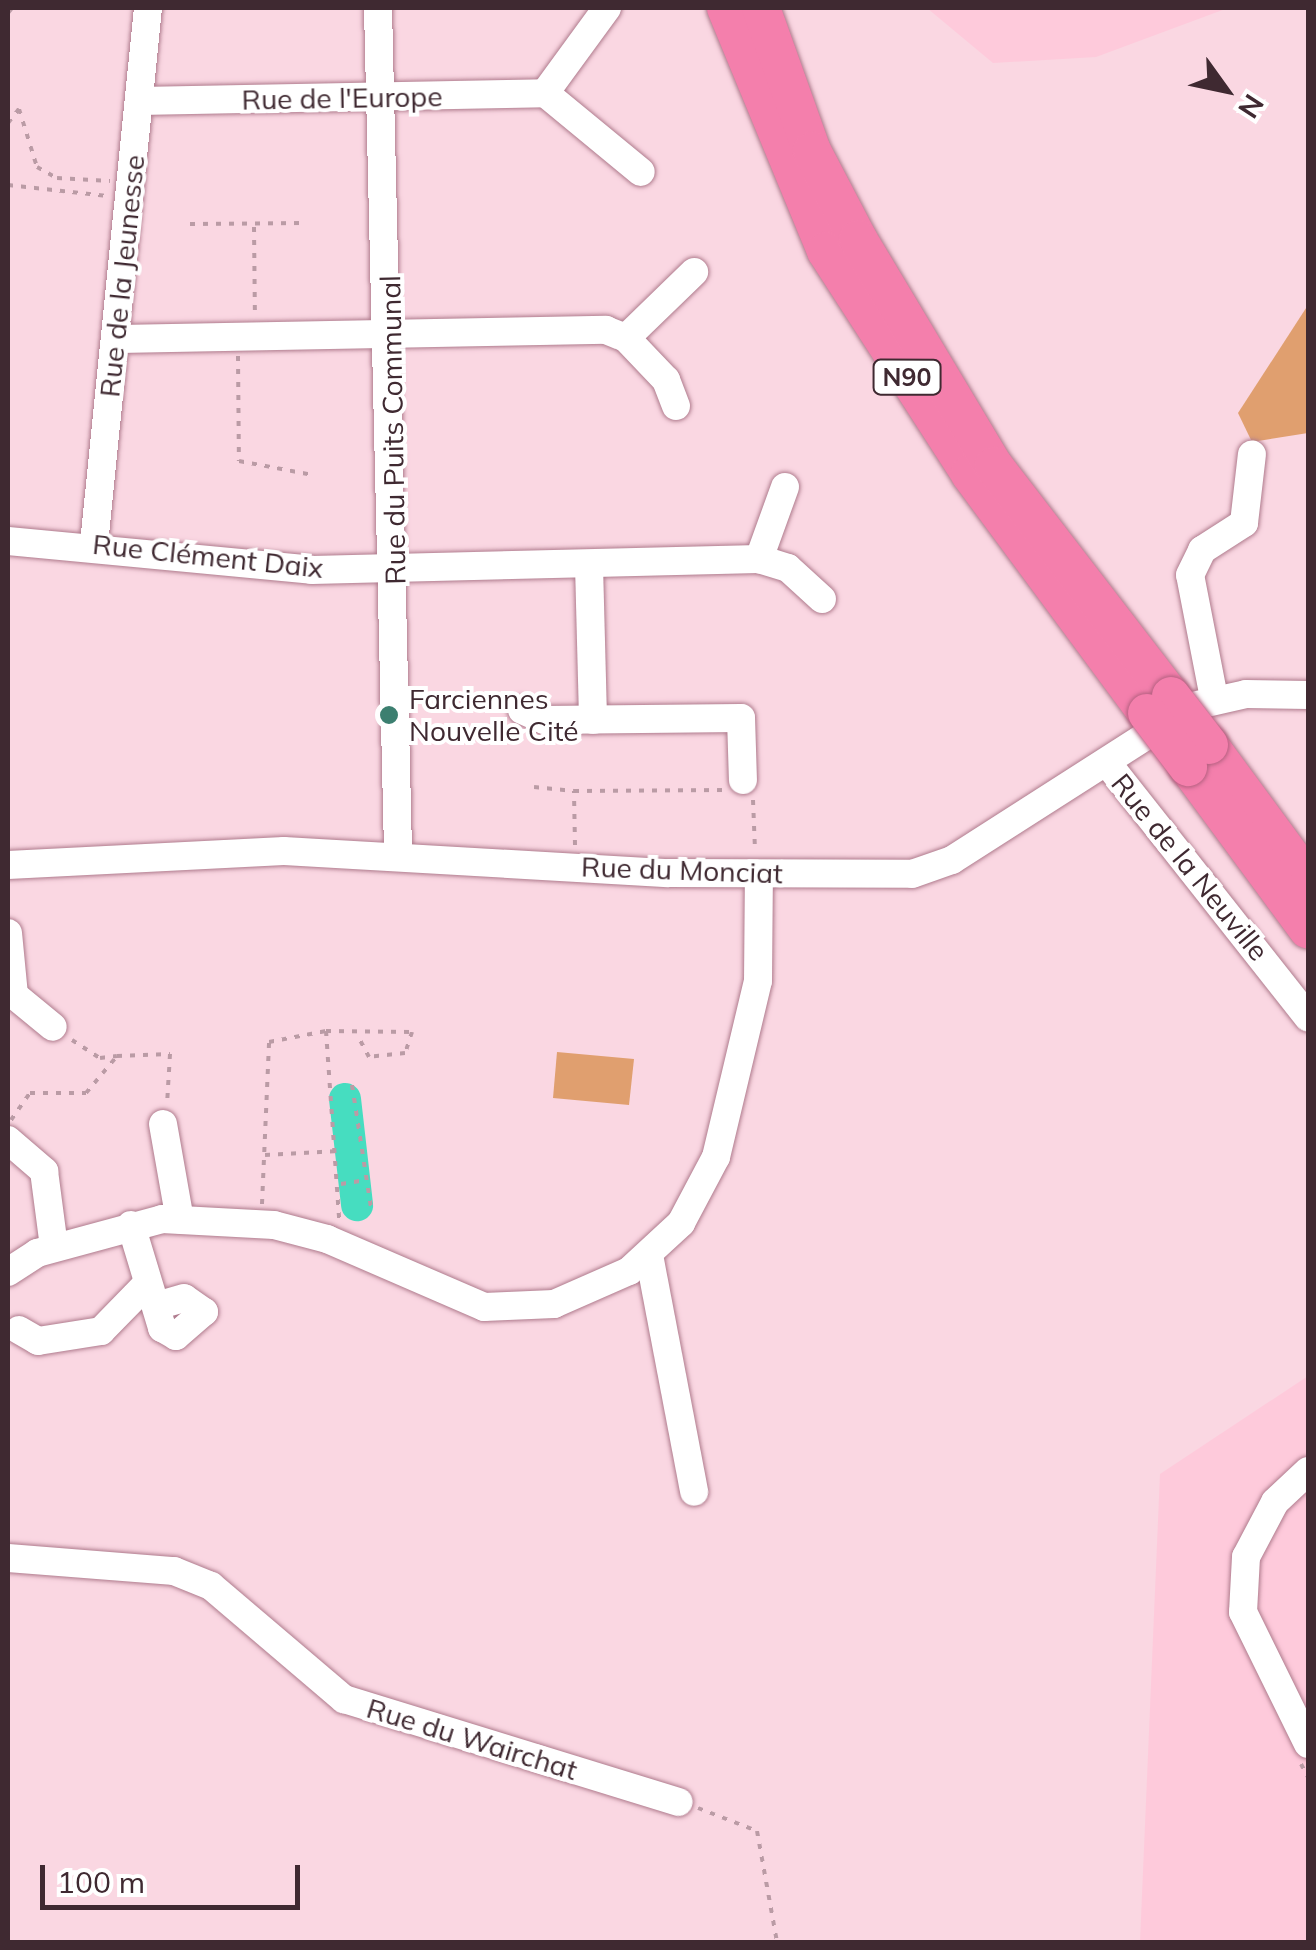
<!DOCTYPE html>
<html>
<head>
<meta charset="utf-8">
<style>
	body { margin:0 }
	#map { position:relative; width:1316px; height:1950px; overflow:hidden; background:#fad7e2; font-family:Mulish,sans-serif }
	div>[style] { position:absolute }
	.built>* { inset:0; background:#fecadb }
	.green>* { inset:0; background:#e09f6f }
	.river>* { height:32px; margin:-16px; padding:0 16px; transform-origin:16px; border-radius:16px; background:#46ddc0 }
	.path>* { height:4px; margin-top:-2px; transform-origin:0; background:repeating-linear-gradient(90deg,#ba9ba5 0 5px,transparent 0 13px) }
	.roads { filter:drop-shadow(0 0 2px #af7b8d) drop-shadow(0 0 2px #af7b8d) }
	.minor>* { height:28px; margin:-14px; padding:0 14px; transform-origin:14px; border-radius:14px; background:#fff }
	.highway>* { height:38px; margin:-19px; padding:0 19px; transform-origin:19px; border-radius:19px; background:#f47fac }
	.bridges { filter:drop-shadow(0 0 2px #b56181) drop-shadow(0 0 2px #b56181) }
	.highway-bridge>* { height:38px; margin:-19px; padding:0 19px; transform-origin:19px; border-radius:19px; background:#f47fac }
	.dots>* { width:28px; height:28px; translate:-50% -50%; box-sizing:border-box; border:5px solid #fff; border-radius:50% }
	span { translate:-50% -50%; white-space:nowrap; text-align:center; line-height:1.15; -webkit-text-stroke:8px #fff; paint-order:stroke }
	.shield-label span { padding:2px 8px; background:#fff; border:2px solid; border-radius:8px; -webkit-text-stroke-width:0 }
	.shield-label { font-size:25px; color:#3f2931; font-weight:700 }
	.street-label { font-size:28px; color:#3f2931 }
	.poi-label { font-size:28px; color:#3f2931 }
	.left { translate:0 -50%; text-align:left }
	.frame { position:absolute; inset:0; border:10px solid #3f2931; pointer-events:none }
	.north { position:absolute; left:1176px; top:40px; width:100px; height:100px; -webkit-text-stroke:8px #fff; paint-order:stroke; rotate:123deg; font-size:28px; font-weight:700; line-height:40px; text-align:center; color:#3f2931 }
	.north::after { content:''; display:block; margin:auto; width:35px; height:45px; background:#3f2931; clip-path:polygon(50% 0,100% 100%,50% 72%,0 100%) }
	.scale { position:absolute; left:40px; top:1865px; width:260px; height:45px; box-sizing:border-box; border:5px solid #3f2931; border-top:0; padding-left:12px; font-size:30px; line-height:35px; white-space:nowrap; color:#3f2931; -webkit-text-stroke:8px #fff; paint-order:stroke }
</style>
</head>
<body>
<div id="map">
	<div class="built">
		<div style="clip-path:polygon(927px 8px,1228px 8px,1096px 57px,993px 63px)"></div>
		<div style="clip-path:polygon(1308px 1376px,1308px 1942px,1140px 1942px,1160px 1474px)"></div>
	</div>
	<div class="green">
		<div style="clip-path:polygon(1308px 305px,1308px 433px,1252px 442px,1238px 413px)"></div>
		<div style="clip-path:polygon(557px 1052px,634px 1059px,629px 1105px,553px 1098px)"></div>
	</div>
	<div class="river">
		<div style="left:345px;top:1099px;width:107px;rotate:83.5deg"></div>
	</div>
	<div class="path">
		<div style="left:8px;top:13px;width:6px;rotate:-51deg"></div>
		<div style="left:8px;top:123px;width:18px;rotate:-52deg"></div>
		<div style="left:19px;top:109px;width:61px;rotate:72.8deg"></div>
		<div style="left:37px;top:167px;width:23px;rotate:29deg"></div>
		<div style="left:57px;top:178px;width:53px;rotate:3.2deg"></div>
		<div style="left:8px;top:185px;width:100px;rotate:6.3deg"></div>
		<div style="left:190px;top:224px;width:112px;rotate:-0.5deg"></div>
		<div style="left:254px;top:227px;width:89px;rotate:89.4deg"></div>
		<div style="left:238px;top:356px;width:105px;rotate:89.5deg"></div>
		<div style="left:239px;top:461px;width:75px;rotate:10.7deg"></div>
		<div style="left:534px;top:787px;width:40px;rotate:5.7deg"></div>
		<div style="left:753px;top:800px;width:50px;rotate:87.7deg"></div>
		<div style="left:575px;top:845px;width:54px;rotate:-91.1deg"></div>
		<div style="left:574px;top:791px;width:152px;rotate:-0.4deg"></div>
		<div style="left:326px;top:1031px;width:86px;rotate:0.7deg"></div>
		<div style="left:412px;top:1032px;width:22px;rotate:108deg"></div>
		<div style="left:405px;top:1053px;width:36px;rotate:174deg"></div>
		<div style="left:369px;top:1057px;width:24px;rotate:-118deg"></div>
		<div style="left:72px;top:1040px;width:33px;rotate:33deg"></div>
		<div style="left:100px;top:1058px;width:17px;rotate:-7deg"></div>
		<div style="left:352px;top:1085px;width:124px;rotate:81.2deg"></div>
		<div style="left:11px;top:1120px;width:33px;rotate:-55deg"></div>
		<div style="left:30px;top:1093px;width:56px"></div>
		<div style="left:86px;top:1093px;width:48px;rotate:-50deg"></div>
		<div style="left:117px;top:1056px;width:53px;rotate:-2.2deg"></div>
		<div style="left:170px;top:1054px;width:50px;rotate:93.4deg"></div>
		<div style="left:265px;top:1155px;width:74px;rotate:-3.1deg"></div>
		<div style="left:341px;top:1184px;width:24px;rotate:-9deg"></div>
		<div style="left:262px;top:1204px;width:162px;rotate:-87.5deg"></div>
		<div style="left:269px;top:1042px;width:58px;rotate:-10.9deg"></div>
		<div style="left:326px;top:1031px;width:188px;rotate:86deg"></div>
		<div style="left:1301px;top:1764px;width:15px;rotate:62deg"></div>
		<div style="left:698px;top:1808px;width:63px;rotate:21.3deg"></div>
		<div style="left:757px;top:1831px;width:113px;rotate:79.8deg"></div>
	</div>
	<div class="roads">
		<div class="minor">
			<div style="left:378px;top:8px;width:845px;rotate:88.64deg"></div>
			<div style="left:607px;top:8px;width:105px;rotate:126.1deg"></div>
			<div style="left:545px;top:93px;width:124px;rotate:39.5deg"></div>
			<div style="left:140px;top:101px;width:405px;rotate:-1.1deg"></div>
			<div style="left:119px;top:339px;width:487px;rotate:-1.1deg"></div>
			<div style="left:606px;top:330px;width:22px;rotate:22deg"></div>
			<div style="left:676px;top:406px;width:28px;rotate:-111deg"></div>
			<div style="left:666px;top:380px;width:58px;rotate:-133.6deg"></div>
			<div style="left:626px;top:338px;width:95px;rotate:-44.1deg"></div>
			<div style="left:785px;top:487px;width:77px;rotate:109.9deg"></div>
			<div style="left:759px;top:559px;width:30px;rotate:17deg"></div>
			<div style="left:788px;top:568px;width:46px;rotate:42.4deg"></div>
			<div style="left:8px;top:541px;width:305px;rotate:5.4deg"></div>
			<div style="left:312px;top:570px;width:447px;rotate:-1.4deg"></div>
			<div style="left:94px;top:544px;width:539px;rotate:-84.25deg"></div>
			<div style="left:589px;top:565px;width:155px;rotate:88.5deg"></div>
			<div style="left:1214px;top:698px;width:125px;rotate:-101deg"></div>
			<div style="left:1190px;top:575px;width:28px;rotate:-64deg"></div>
			<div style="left:1202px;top:550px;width:50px;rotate:-32.7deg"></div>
			<div style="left:1244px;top:523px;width:69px;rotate:-83.4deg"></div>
			<div style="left:522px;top:710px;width:24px;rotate:24deg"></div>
			<div style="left:544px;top:720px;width:197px;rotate:-0.6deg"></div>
			<div style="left:741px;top:718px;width:62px;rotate:88.2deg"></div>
			<div style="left:1108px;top:764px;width:323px;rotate:51.7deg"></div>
			<div style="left:8px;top:865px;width:276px;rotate:-2.9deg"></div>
			<div style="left:284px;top:851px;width:385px;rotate:3.3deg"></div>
			<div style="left:668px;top:873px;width:244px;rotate:0.2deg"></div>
			<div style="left:912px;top:874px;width:42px;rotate:-19.3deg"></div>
			<div style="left:952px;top:860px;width:286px;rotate:-32.6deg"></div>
			<div style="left:1193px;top:706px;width:54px;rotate:-12.8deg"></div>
			<div style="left:1246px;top:694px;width:62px;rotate:0.9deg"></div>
			<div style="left:8px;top:933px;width:62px;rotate:84.5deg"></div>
			<div style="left:14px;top:995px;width:50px;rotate:39.4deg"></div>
			<div style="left:163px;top:1124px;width:97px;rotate:80deg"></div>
			<div style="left:8px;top:1140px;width:48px;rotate:40.7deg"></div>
			<div style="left:44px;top:1171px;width:77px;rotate:82.5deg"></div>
			<div style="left:131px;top:1225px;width:108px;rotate:73.2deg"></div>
			<div style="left:162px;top:1328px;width:16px;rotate:30deg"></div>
			<div style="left:176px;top:1336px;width:37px;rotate:-41deg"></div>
			<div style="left:204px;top:1312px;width:24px;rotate:-145deg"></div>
			<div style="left:184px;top:1298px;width:25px;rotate:164deg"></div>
			<div style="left:649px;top:1255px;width:241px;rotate:79.2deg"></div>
			<div style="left:8px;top:1272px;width:35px;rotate:-33deg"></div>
			<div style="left:37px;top:1253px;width:130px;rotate:-15.2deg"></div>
			<div style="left:162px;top:1219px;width:112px;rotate:3.1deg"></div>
			<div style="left:274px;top:1225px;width:55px;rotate:14.8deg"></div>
			<div style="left:327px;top:1239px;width:171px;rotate:23.4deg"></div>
			<div style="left:484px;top:1307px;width:70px;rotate:-2.5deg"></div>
			<div style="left:554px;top:1304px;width:82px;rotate:-23.7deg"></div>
			<div style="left:629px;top:1271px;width:71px;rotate:-42.7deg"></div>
			<div style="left:681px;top:1223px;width:75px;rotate:-62.1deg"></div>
			<div style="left:716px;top:1157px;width:181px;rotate:-76.6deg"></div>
			<div style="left:758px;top:981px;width:107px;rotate:-89.5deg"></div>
			<div style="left:19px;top:1330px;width:22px;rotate:30deg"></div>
			<div style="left:38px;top:1341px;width:64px;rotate:-9deg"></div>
			<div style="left:101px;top:1331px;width:62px;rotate:-45.7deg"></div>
			<div style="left:1308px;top:1471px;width:45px;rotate:136.8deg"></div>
			<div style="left:1275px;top:1502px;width:62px;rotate:117.8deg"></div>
			<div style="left:1246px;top:1557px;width:55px;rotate:93.1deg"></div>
			<div style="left:1243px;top:1612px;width:147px;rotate:63.8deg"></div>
			<div style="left:8px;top:1558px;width:167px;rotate:4.5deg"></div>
			<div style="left:174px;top:1571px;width:40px;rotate:22deg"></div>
			<div style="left:211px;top:1586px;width:175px;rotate:40.4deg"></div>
			<div style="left:344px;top:1699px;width:350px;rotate:17.1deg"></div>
		</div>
		<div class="highway">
			<div style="left:726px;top:8px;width:263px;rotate:67.6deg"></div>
			<div style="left:826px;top:251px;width:265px;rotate:57.1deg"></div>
			<div style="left:970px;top:474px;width:297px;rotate:53.5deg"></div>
			<div style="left:761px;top:8px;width:152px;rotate:70.4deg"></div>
			<div style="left:812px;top:151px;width:99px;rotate:62.4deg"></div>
			<div style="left:858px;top:239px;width:265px;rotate:59.1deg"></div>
			<div style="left:994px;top:466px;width:290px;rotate:52.4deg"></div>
			<div style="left:1209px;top:745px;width:167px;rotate:53.7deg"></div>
			<div style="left:1188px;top:767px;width:202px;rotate:53.6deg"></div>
		</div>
	</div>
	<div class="bridges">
		<div class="highway-bridge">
			<div style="left:1171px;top:696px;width:62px;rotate:52.2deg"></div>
			<div style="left:1147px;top:713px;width:68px;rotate:52.8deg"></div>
		</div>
	</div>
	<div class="dots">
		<div style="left:389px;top:715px;background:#3c7f70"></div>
	</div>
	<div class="shield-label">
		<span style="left:907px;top:377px">N90</span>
	</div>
	<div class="street-label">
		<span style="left:342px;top:98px;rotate:-1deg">Rue de l'Europe</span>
		<span style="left:122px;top:276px;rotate:-84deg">Rue de la Jeunesse</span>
		<span style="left:393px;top:430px;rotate:-91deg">Rue du Puits Communal</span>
		<span style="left:208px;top:556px;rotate:6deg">Rue Clément Daix</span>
		<span style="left:1190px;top:867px;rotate:51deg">Rue de la Neuville</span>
		<span style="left:682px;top:870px;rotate:2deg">Rue du Monciat</span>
		<span style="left:472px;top:1739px;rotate:17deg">Rue du Wairchat</span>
	</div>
	<div class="poi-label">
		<span class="left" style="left:409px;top:715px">Farciennes<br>Nouvelle Cité</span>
	</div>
	<div class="frame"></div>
	<div class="north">N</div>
	<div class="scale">100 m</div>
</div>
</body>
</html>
